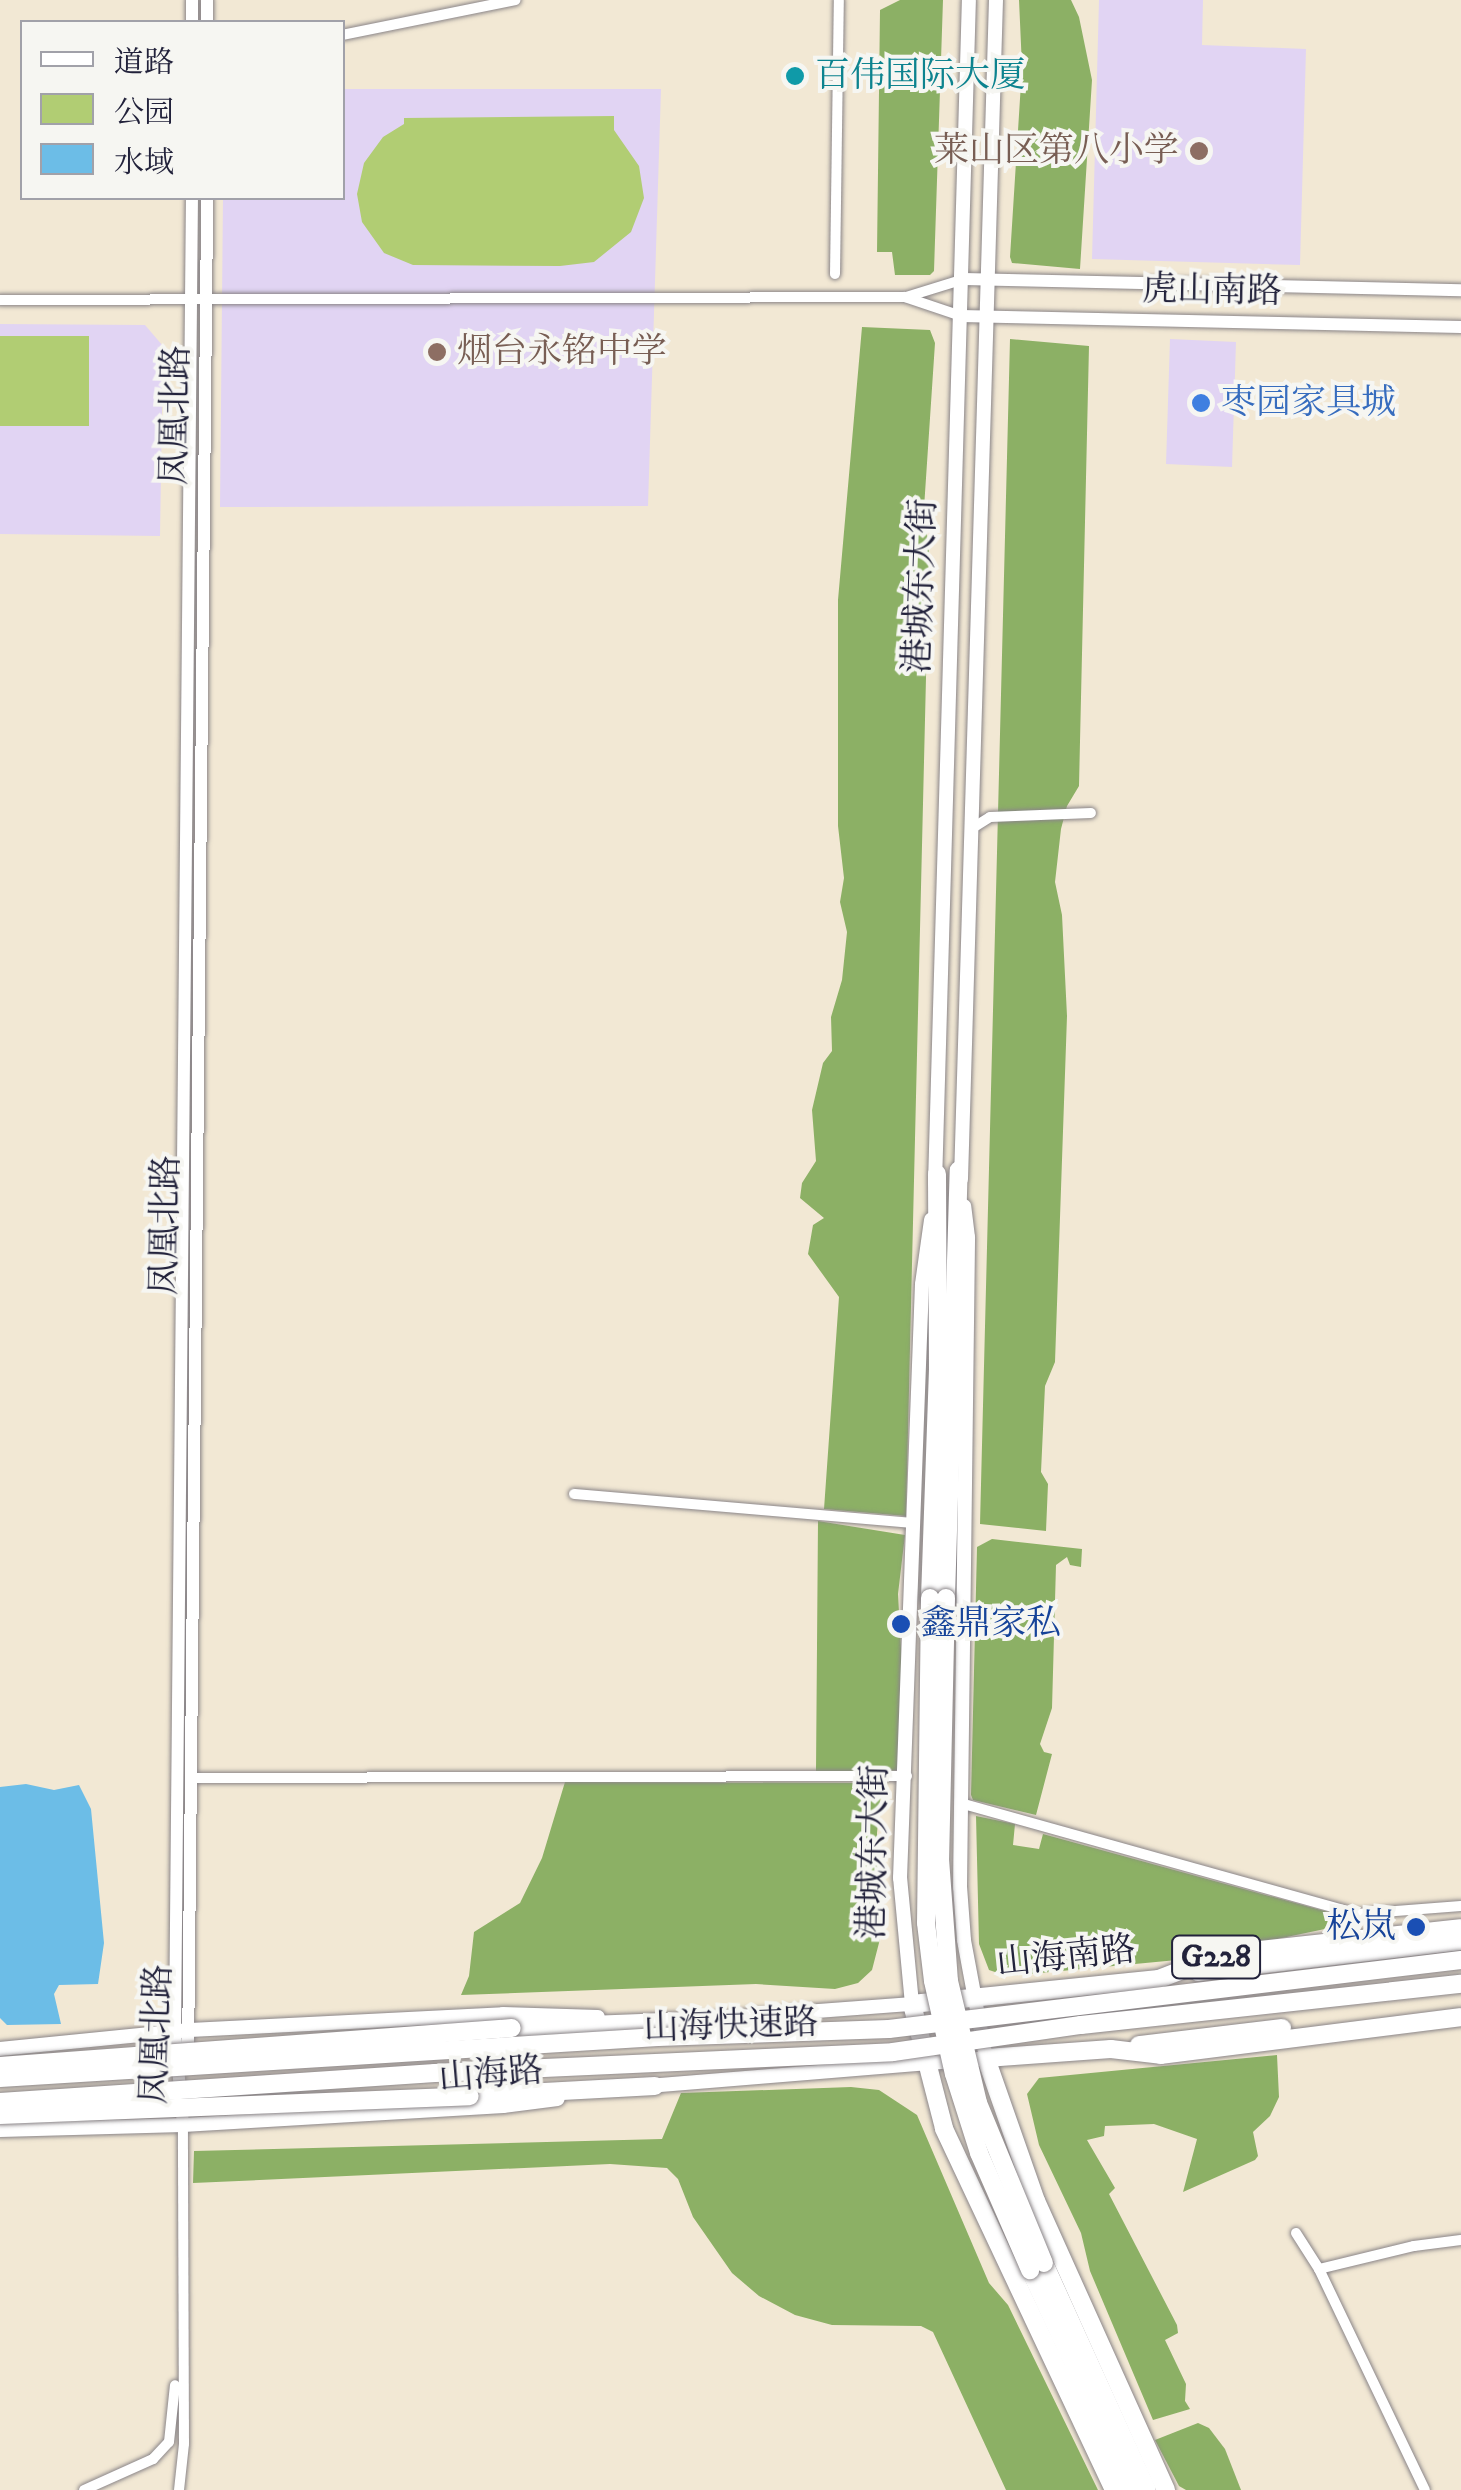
<!DOCTYPE html>
<html>
<head>
<meta charset="utf-8">
<style>
	body { margin:0 }
	#map { position:relative; width:1461px; height:2490px; overflow:hidden; background:#f2e8d4; font-family:"IM FELL DW Pica","Noto Serif SC",serif }
	div>[style] { position:absolute }
	.built>* { inset:0; background:#e1d4f3 }
	.green>* { inset:0; background:#b1cd73 }
	.forest>* { inset:0; background:#8cb065 }
	.water>* { inset:0; background:#6cbde7 }
	.roads { filter:drop-shadow(0 0 2px #8a8588) drop-shadow(0 0 2px #8a8588) }
	.minor>* { height:10px; margin:-5px; padding:0 5px; transform-origin:5px; border-radius:5px; background:#fff }
	.tertiary>* { height:12px; margin:-6px; padding:0 6px; transform-origin:6px; border-radius:6px; background:#fff }
	.secondary>* { height:14px; margin:-7px; padding:0 7px; transform-origin:7px; border-radius:7px; background:#fff }
	.trunk>* { height:18px; margin:-9px; padding:0 9px; transform-origin:9px; border-radius:9px; background:#fff }
	.bridges { filter:drop-shadow(0 0 2px #8a8588) drop-shadow(0 0 2px #8a8588) }
	.trunk-bridge>* { height:18px; margin:-9px; padding:0 9px; transform-origin:9px; border-radius:9px; background:#fff }
	.dots>* { width:28px; height:28px; translate:-50% -50%; box-sizing:border-box; border:5px solid #f6f6f2; border-radius:50% }
	span { translate:-50% -50%; white-space:nowrap; text-align:center; line-height:1.15; -webkit-text-stroke:8px #f6f6f2; paint-order:stroke }
	.shield-label span { padding:2px 8px; background:#f6f6f2; border:2px solid; border-radius:8px; -webkit-text-stroke-width:0 }
	.shield-label { font-size:32px; color:#22223b; font-weight:700 }
	.culture-label { font-size:35px; color:#0d838f }
	.left { translate:0 -50%; text-align:left }
	.education-label { font-size:35px; color:#785e54 }
	.right { translate:-100% -50%; text-align:right }
	.street-label { font-size:35px; color:#22223b }
	.shop-label { font-size:35px; color:#366cbe }
	.transit-label { font-size:35px; color:#164399 }
	.legend { position:absolute; left:20px; top:20px; width:325px; height:180px; box-sizing:border-box; background:#f6f6f2; border:2px solid #a1a1a9; margin:0; padding:12px 18px; list-style:none; font-size:30px; color:#22223b }
	.legend li { display:flex; align-items:center; gap:20px; height:50px }
	.legend b { width:50px; border:2px solid #a1a1a9 }
</style>
</head>
<body>
<div id="map">
	<div class="built">
		<div style="clip-path:polygon(1099px 0,1203px 0,1202px 45px,1306px 49px,1300px 265px,1092px 259px)"></div>
		<div style="clip-path:polygon(343px 89px,661px 89px,648px 506px,220px 507px,223px 198px,342px 198px)"></div>
		<div style="clip-path:polygon(0 324px,145px 325px,163px 346px,160px 536px,0 534px)"></div>
		<div style="clip-path:polygon(1170px 339px,1236px 342px,1232px 467px,1166px 464px)"></div>
	</div>
	<div class="green">
		<div style="clip-path:polygon(614px 116px,614px 130px,639px 166px,644px 198px,631px 232px,594px 262px,560px 266px,413px 265px,384px 253px,362px 222px,357px 194px,364px 163px,383px 137px,404px 124px,404px 118px)"></div>
		<div style="clip-path:polygon(0 336px,89px 336px,89px 426px,0 426px)"></div>
	</div>
	<div class="forest">
		<div style="clip-path:polygon(900px 0,943px 0,934px 271px,930px 275px,895px 275px,892px 252px,877px 252px,880px 10px)"></div>
		<div style="clip-path:polygon(1019px 0,1071px 0,1079px 17px,1092px 80px,1080px 269px,1012px 263px,1010px 257px,1022px 67px)"></div>
		<div style="clip-path:polygon(862px 327px,930px 330px,935px 343px,924px 508px,929px 552px,906px 1516px,824px 1509px,839px 1297px,808px 1254px,813px 1225px,824px 1218px,800px 1198px,802px 1183px,816px 1161px,812px 1110px,823px 1063px,832px 1051px,831px 1017px,842px 980px,847px 932px,840px 902px,844px 878px,838px 826px,838px 600px)"></div>
		<div style="clip-path:polygon(1010px 339px,1089px 346px,1079px 786px,1067px 806px,1061px 829px,1055px 882px,1062px 915px,1067px 1016px,1055px 1362px,1045px 1386px,1041px 1472px,1048px 1484px,1046px 1531px,980px 1524px)"></div>
		<div style="clip-path:polygon(818px 1521px,905px 1535px,898px 1594px,902px 1667px,898px 1770px,840px 1775px,816px 1771px)"></div>
		<div style="clip-path:polygon(992px 1539px,1082px 1549px,1081px 1567px,1070px 1565px,1067px 1557px,1056px 1565px,1052px 1708px,1040px 1744px,1044px 1752px,1052px 1754px,1036px 1815px,973px 1800px,971px 1795px,977px 1547px)"></div>
		<div style="clip-path:polygon(565px 1782px,882px 1783px,877px 1833px,880px 1939px,872px 1970px,858px 1983px,835px 1989px,756px 1984px,461px 1995px,469px 1976px,474px 1932px,520px 1903px,542px 1858px)"></div>
		<div style="clip-path:polygon(976px 1816px,1015px 1824px,1013px 1845px,1039px 1849px,1043px 1834px,1339px 1915px,1344px 1925px,1177px 1960px,1007px 1976px,989px 1970px,979px 1944px)"></div>
		<div style="clip-path:polygon(1277px 2055px,1279px 2097px,1270px 2116px,1253px 2132px,1258px 2156px,1255px 2160px,1183px 2192px,1197px 2139px,1154px 2124px,1105px 2126px,1104px 2136px,1087px 2140px,1115px 2188px,1109px 2194px,1177px 2325px,1178px 2333px,1165px 2340px,1186px 2384px,1185px 2401px,1190px 2409px,1153px 2420px,1090px 2271px,1081px 2233px,1039px 2145px,1027px 2094px,1039px 2078px)"></div>
		<div style="clip-path:polygon(851px 2087px,879px 2090px,917px 2115px,989px 2283px,1008px 2305px,1098px 2490px,1006px 2490px,933px 2332px,921px 2326px,832px 2325px,795px 2315px,759px 2296px,732px 2273px,693px 2217px,678px 2179px,667px 2168px,610px 2164px,193px 2183px,194px 2151px,662px 2139px,681px 2093px)"></div>
		<div style="clip-path:polygon(1198px 2423px,1209px 2428px,1225px 2449px,1241px 2490px,1186px 2490px,1179px 2486px,1155px 2440px)"></div>
	</div>
	<div class="water">
		<div style="clip-path:polygon(26px 1784px,54px 1790px,79px 1785px,91px 1809px,104px 1943px,98px 1984px,59px 1985px,54px 1994px,61px 2024px,7px 2025px,0 2018px,0 1787px)"></div>
	</div>
	<div class="roads">
		<div class="minor">
			<div style="left:342px;top:35px;width:177px;rotate:-11.4deg"></div>
			<div style="left:835px;top:274px;width:274px;rotate:-89.2deg"></div>
			<div style="left:906px;top:297px;width:61px;rotate:-17.2deg"></div>
			<div style="left:0;top:300px;width:905px;rotate:-0.19deg"></div>
			<div style="left:905px;top:297px;width:59px;rotate:18.7deg"></div>
			<div style="left:971px;top:829px;width:22px;rotate:-32deg"></div>
			<div style="left:990px;top:817px;width:101px;rotate:-2.3deg"></div>
			<div style="left:574px;top:1494px;width:341px;rotate:4.9deg"></div>
			<div style="left:192px;top:1778px;width:715px;rotate:-0.16deg"></div>
			<div style="left:960px;top:1803px;width:412px;rotate:15.6deg"></div>
			<div style="left:1357px;top:1914px;width:104px;rotate:-4.4deg"></div>
			<div style="left:1296px;top:2233px;width:43px;rotate:57.4deg"></div>
			<div style="left:1319px;top:2269px;width:245px;rotate:64.4deg"></div>
			<div style="left:1319px;top:2269px;width:98px;rotate:-13.6deg"></div>
			<div style="left:1414px;top:2246px;width:47px;rotate:-7.3deg"></div>
			<div style="left:84px;top:2490px;width:76px;rotate:-24.2deg"></div>
			<div style="left:153px;top:2459px;width:23px;rotate:-47deg"></div>
			<div style="left:169px;top:2442px;width:57px;rotate:-84deg"></div>
			<div style="left:179px;top:2490px;width:46px;rotate:-83.8deg"></div>
			<div style="left:184px;top:2444px;width:319px;rotate:-90.2deg"></div>
		</div>
		<div class="tertiary">
			<div style="left:192px;top:22px;width:22px;rotate:-90deg"></div>
			<div style="left:207px;top:22px;width:22px;rotate:-90deg"></div>
			<div style="left:964px;top:279px;width:497px;rotate:1.3deg"></div>
			<div style="left:961px;top:316px;width:500px;rotate:1.26deg"></div>
			<div style="left:188px;top:2058px;width:1860px;rotate:-89.41deg"></div>
			<div style="left:183px;top:2125px;width:94px;rotate:-94.9deg"></div>
			<div style="left:175px;top:2031px;width:1833px;rotate:-89.47deg"></div>
		</div>
		<div class="secondary">
			<div style="left:961px;top:1179px;width:1180px;rotate:-88.3deg"></div>
			<div style="left:935px;top:1184px;width:1184px;rotate:-88.36deg"></div>
			<div style="left:685px;top:2021px;width:228px;rotate:-4.3deg"></div>
			<div style="left:912px;top:2004px;width:127px;rotate:-95.4deg"></div>
			<div style="left:900px;top:1878px;width:594px;rotate:-87.88deg"></div>
			<div style="left:922px;top:1284px;width:65px;rotate:-82deg"></div>
			<div style="left:0;top:2049px;width:191px;rotate:-5.7deg"></div>
			<div style="left:190px;top:2030px;width:313px;rotate:-2.9deg"></div>
			<div style="left:503px;top:2014px;width:95px;rotate:1.8deg"></div>
			<div style="left:649px;top:2086px;width:338px;rotate:-4.7deg"></div>
			<div style="left:986px;top:2058px;width:120px;rotate:-100.6deg"></div>
			<div style="left:964px;top:1940px;width:53px;rotate:-94.3deg"></div>
			<div style="left:960px;top:1887px;width:650px;rotate:-89.29deg"></div>
			<div style="left:968px;top:1237px;width:31px;rotate:-97deg"></div>
			<div style="left:0;top:2130px;width:183px;rotate:-1.6deg"></div>
			<div style="left:183px;top:2125px;width:321px;rotate:-3.4deg"></div>
			<div style="left:503px;top:2106px;width:55px;rotate:-7.3deg"></div>
		</div>
		<div class="trunk">
			<div style="left:930px;top:1598px;width:229px;rotate:-88deg"></div>
			<div style="left:938px;top:1369px;width:195px;rotate:-90.3deg"></div>
			<div style="left:946px;top:1598px;width:428px;rotate:-88.3deg"></div>
			<div style="left:1198px;top:1972px;width:265px;rotate:-6.7deg"></div>
			<div style="left:512px;top:2028px;width:181px;rotate:-2.2deg"></div>
			<div style="left:1139px;top:2045px;width:144px;rotate:-6.8deg"></div>
			<div style="left:470px;top:2096px;width:185px;rotate:-3.1deg"></div>
			<div style="left:1044px;top:2263px;width:249px;rotate:65.6deg"></div>
			<div style="left:1030px;top:2270px;width:242px;rotate:65.1deg"></div>
			<div style="left:1114px;top:2490px;width:400px;rotate:-115.2deg"></div>
			<div style="left:944px;top:2128px;width:128px;rotate:-104.5deg"></div>
			<div style="left:912px;top:2004px;width:248px;rotate:-5.8deg"></div>
			<div style="left:1159px;top:1979px;width:69px;rotate:-21.3deg"></div>
			<div style="left:1223px;top:1954px;width:239px;rotate:-6.2deg"></div>
			<div style="left:1166px;top:2490px;width:317px;rotate:-114.2deg"></div>
			<div style="left:1036px;top:2201px;width:151px;rotate:-109.3deg"></div>
			<div style="left:986px;top:2058px;width:125px;rotate:-4.1deg"></div>
			<div style="left:1111px;top:2049px;width:50px;rotate:6.8deg"></div>
			<div style="left:1161px;top:2055px;width:302px;rotate:-7.2deg"></div>
		</div>
	</div>
	<div class="bridges">
		<div class="trunk-bridge">
			<div style="left:930px;top:1598px;width:325px;rotate:90.7deg"></div>
			<div style="left:926px;top:1923px;width:58px;rotate:83.1deg"></div>
			<div style="left:933px;top:1981px;width:95px;rotate:77.3deg"></div>
			<div style="left:954px;top:2074px;width:83px;rotate:72.4deg"></div>
			<div style="left:979px;top:2153px;width:128px;rotate:66.4deg"></div>
			<div style="left:946px;top:1598px;width:261px;rotate:91.3deg"></div>
			<div style="left:940px;top:1859px;width:122px;rotate:85.8deg"></div>
			<div style="left:949px;top:1981px;width:125px;rotate:76.6deg"></div>
			<div style="left:978px;top:2103px;width:173px;rotate:67.6deg"></div>
			<div style="left:0;top:2066px;width:513px;rotate:-4.24deg"></div>
			<div style="left:0;top:2078px;width:659px;rotate:-3.57deg"></div>
			<div style="left:658px;top:2037px;width:231px;rotate:-2deg"></div>
			<div style="left:889px;top:2029px;width:576px;rotate:-6.88deg"></div>
			<div style="left:0;top:2102px;width:436px;rotate:-3.8deg"></div>
			<div style="left:435px;top:2073px;width:458px;rotate:-2.6deg"></div>
			<div style="left:893px;top:2052px;width:190px;rotate:-8.2deg"></div>
			<div style="left:1081px;top:2025px;width:382px;rotate:-6.2deg"></div>
			<div style="left:0;top:2115px;width:470px;rotate:-2.3deg"></div>
		</div>
	</div>
	<div class="dots">
		<div style="left:795px;top:76px;background:#0f9aa8"></div>
		<div style="left:1199px;top:151px;background:#8d6e63"></div>
		<div style="left:437px;top:352px;background:#8d6e63"></div>
		<div style="left:1201px;top:403px;background:#3f7fe0"></div>
		<div style="left:901px;top:1624px;background:#1a4fb4"></div>
		<div style="left:1416px;top:1927px;background:#1a4fb4"></div>
	</div>
	<div class="shield-label">
		<span style="left:1216px;top:1957px">G228</span>
	</div>
	<div class="culture-label">
		<span class="left" style="left:815px;top:76px">百伟国际大厦</span>
	</div>
	<div class="education-label">
		<span class="right" style="left:1179px;top:151px">莱山区第八小学</span>
		<span class="left" style="left:457px;top:352px">烟台永铭中学</span>
	</div>
	<div class="street-label">
		<span style="left:1212px;top:291px;rotate:1deg">虎山南路</span>
		<span style="left:176px;top:415px;rotate:-89deg">凤凰北路</span>
		<span style="left:921px;top:586px;rotate:-88deg">港城东大街</span>
		<span style="left:166px;top:1225px;rotate:-89deg">凤凰北路</span>
		<span style="left:874px;top:1852px;rotate:-89deg">港城东大街</span>
		<span style="left:1066px;top:1957px;rotate:-6deg">山海南路</span>
		<span style="left:731px;top:2026px;rotate:-2deg">山海快速路</span>
		<span style="left:157px;top:2034px;rotate:-88deg">凤凰北路</span>
		<span style="left:491px;top:2075px;rotate:-5deg">山海路</span>
	</div>
	<div class="shop-label">
		<span class="left" style="left:1221px;top:403px">枣园家具城</span>
	</div>
	<div class="transit-label">
		<span class="left" style="left:921px;top:1624px">鑫鼎家私</span>
		<span class="right" style="left:1396px;top:1927px">松岚</span>
	</div>
	<ul class="legend">
	<li><b style="height:12px;background:#fff"></b>道路</li>
	<li><b style="height:28px;background:#b1cd73"></b>公园</li>
	<li><b style="height:28px;background:#6cbde7"></b>水域</li>
	</ul>
</div>
</body>
</html>
